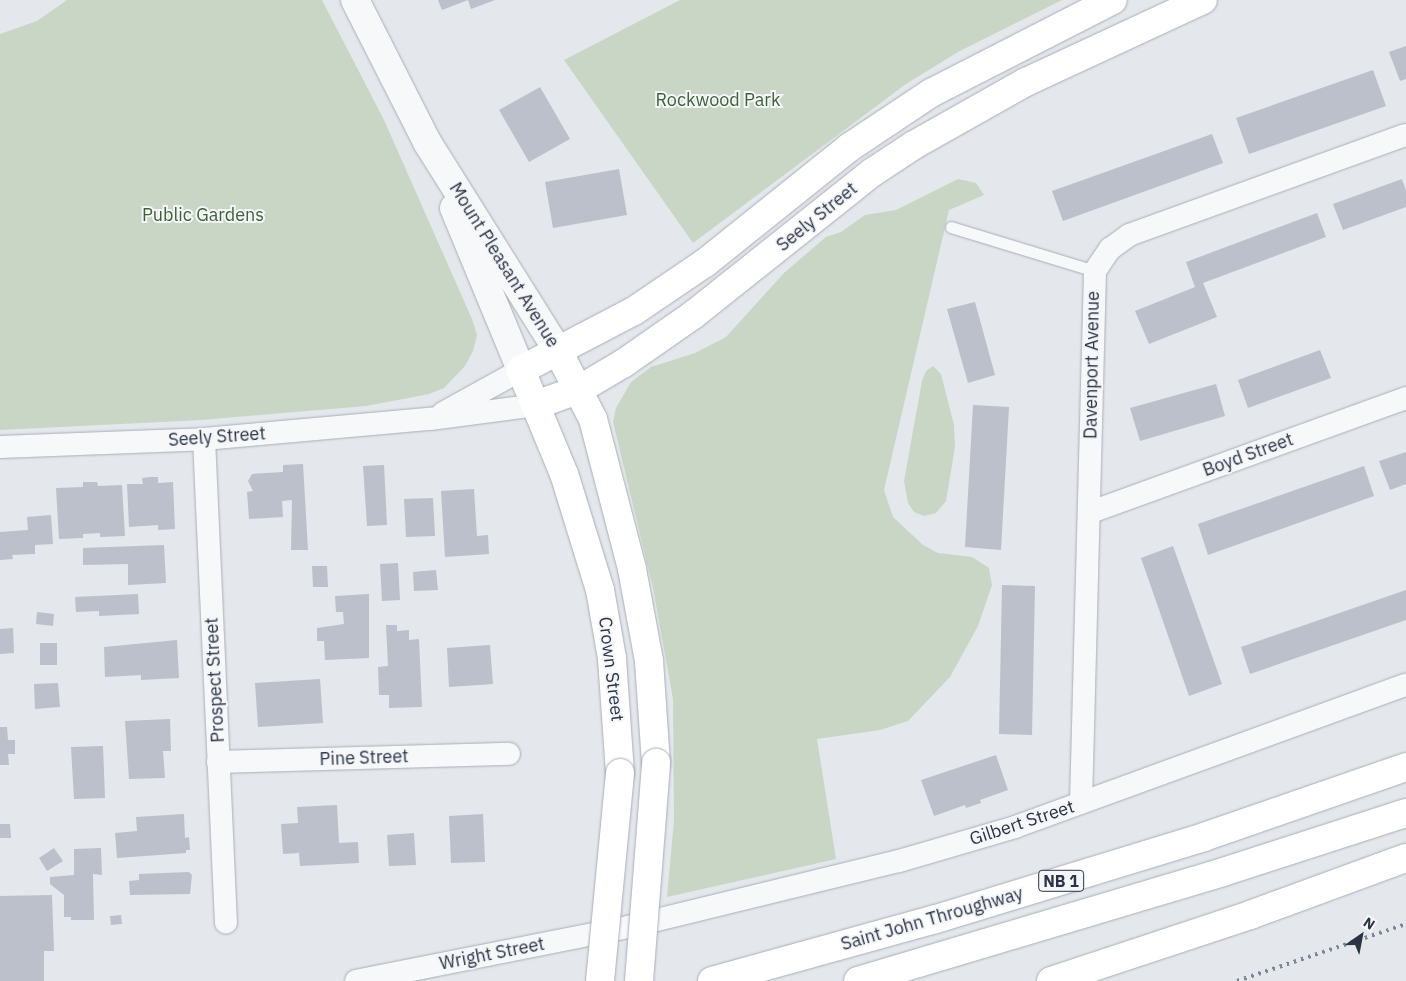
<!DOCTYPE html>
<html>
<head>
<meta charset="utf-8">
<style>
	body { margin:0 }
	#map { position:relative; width:1406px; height:981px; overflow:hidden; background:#e4e7ec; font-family:"IBM Plex Sans",sans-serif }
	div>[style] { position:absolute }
	.green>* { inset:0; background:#c9d6c5 }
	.building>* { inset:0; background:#bbc0ca }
	.roads { filter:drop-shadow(0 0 1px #a9aeb7) drop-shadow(0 0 1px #a9aeb7) }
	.service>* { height:11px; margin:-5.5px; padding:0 5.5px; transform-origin:5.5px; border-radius:5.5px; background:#f7f8fa }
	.minor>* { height:22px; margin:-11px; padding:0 11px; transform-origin:11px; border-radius:11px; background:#f7f8fa }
	.tertiary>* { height:28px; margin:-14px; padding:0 14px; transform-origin:14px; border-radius:14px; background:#f7f8fa }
	.secondary>* { height:28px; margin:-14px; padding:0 14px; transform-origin:14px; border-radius:14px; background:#fff }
	.motorway>* { height:28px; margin:-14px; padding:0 14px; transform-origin:14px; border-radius:14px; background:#fff }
	.rail>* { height:4px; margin-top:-2px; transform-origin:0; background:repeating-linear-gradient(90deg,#7d8696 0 2.5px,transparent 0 7.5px) }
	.bridges { filter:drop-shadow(0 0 1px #a9aeb7) drop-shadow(0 0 1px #a9aeb7) }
	.secondary-bridge>* { height:28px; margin:-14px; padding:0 14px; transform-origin:14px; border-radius:14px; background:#fff }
	span { translate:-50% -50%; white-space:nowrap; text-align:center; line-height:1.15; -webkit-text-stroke:4px #f4f6f9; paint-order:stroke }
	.shield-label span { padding:1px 4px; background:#f4f6f9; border:1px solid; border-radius:4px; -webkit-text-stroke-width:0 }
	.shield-label { font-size:16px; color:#2b3445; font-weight:700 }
	.park-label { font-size:18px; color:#3f6138 }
	.street-label { font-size:18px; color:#2b3445 }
	.north { position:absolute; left:1336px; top:911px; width:50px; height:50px; -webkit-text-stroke:4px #f4f6f9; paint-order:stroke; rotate:33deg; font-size:14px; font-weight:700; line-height:20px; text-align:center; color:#2b3445 }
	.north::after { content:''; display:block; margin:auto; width:18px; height:22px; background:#2b3445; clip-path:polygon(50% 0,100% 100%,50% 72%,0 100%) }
</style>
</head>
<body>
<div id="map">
	<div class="green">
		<div style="clip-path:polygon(67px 0,322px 0,384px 120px,472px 319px,477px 335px,473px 351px,465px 366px,444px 388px,429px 394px,366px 406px,201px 420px,0 430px,0 34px,37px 21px)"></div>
		<div style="clip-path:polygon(680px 0,1062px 0,958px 52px,906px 84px,693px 243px,564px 60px)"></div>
		<div style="clip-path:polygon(958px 179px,976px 183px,984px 195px,949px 210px,884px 490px,893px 517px,923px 545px,938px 553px,972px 557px,989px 568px,992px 585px,978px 626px,950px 677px,908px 721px,880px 730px,817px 739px,836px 859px,667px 897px,674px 820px,673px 699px,653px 588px,613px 422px,616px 408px,631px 382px,651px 367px,695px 353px,726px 337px,784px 273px,826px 237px,841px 232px,865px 215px,896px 210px)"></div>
		<div style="clip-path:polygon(933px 366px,941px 374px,954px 425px,955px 447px,946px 501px,936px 513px,924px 516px,914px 512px,908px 503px,904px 481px,922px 381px,926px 371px)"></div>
	</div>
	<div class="building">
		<div style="clip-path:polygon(438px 0,495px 0,471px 9px,468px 0,442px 10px)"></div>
		<div style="clip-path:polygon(1406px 46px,1406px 79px,1400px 81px,1389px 52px)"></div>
		<div style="clip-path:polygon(1373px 70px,1386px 106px,1249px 154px,1236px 118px)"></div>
		<div style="clip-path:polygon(540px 87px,570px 139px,529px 162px,499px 110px)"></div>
		<div style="clip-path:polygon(1212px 134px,1223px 163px,1063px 221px,1052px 191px)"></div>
		<div style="clip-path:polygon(619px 169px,627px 215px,553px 228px,545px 182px)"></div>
		<div style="clip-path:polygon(1402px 179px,1406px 191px,1406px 207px,1343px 230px,1333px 204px)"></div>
		<div style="clip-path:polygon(1317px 213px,1326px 237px,1203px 283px,1217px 317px,1149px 344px,1135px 311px,1195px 287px,1186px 262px)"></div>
		<div style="clip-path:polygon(975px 302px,995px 375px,968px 383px,947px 309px)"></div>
		<div style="clip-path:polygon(1320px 350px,1331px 378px,1248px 408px,1238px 380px)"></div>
		<div style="clip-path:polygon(1216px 384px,1225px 416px,1140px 441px,1130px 408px)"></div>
		<div style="clip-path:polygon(973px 405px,1009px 407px,1001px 550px,965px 547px)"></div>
		<div style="clip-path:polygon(1406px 452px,1406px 484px,1390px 490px,1379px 461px)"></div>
		<div style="clip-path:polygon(303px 464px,308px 550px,291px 550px,292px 500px,282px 501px,283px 517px,249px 519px,247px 492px,253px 491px,248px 481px,252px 474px,283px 472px,283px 465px)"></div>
		<div style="clip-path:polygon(384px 465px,387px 525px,367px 526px,363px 466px)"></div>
		<div style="clip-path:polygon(1364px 466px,1374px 496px,1208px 555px,1198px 524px)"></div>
		<div style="clip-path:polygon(150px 477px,158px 477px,158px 483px,173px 482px,175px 529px,158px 530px,158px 525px,129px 527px,127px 484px,143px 484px,142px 478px)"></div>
		<div style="clip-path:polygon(83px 482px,97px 482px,98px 486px,122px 485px,125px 536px,100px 537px,100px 533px,83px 534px,83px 538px,59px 539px,56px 488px,83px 487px)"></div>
		<div style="clip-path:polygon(474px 489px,477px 536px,488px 535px,489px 554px,445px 557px,441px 491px)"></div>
		<div style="clip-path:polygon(433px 498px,435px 536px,406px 537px,404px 499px)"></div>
		<div style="clip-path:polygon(51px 515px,53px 544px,35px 545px,35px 554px,12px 555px,13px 559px,0 560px,0 532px,28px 530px,27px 517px)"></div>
		<div style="clip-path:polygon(164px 545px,166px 583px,128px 585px,128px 564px,83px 565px,83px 548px)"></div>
		<div style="clip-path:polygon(1173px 546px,1222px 684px,1189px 696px,1141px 558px)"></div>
		<div style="clip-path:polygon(398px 563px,400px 600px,382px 601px,380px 564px)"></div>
		<div style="clip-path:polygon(312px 566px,327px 566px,328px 587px,313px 587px)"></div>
		<div style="clip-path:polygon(436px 570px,438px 590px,414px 591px,413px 572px)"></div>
		<div style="clip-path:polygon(1002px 585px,1035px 586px,1032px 735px,999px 734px)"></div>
		<div style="clip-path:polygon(1406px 590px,1406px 620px,1250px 674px,1241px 647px)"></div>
		<div style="clip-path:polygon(138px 594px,139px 614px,99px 616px,99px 611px,76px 612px,75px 597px)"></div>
		<div style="clip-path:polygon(369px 594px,369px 658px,325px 660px,324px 641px,317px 641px,317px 628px,344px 624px,343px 612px,336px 612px,335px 596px)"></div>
		<div style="clip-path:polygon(37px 612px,54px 614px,53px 626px,36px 624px)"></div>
		<div style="clip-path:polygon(386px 625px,397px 625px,397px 631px,409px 630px,409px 640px,419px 639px,422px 707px,389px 708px,389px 695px,379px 695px,378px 667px,388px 666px)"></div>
		<div style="clip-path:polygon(13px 628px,14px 653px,0 654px,0 629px)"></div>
		<div style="clip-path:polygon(177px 640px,179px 678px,141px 680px,141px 675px,105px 677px,104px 647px)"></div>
		<div style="clip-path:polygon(40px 643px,57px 643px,57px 665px,40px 665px)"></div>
		<div style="clip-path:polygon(490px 645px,493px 684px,449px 687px,447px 648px)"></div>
		<div style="clip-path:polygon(320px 679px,323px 723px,258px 727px,255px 683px)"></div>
		<div style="clip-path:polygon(58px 683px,60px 707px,35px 709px,34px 684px)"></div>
		<div style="clip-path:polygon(170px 719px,171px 751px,163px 751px,165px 778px,129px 779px,125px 721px)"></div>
		<div style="clip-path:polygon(0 727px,7px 727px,8px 740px,15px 740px,15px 754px,8px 754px,9px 765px,0 765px)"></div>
		<div style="clip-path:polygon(103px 746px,105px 798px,74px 799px,71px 747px)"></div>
		<div style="clip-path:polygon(996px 755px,1008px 790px,980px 800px,981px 803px,966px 808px,965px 805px,934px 816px,921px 780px)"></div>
		<div style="clip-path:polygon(337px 805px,339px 843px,358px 842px,359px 863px,300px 866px,299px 853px,283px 854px,281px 824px,298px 823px,297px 807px)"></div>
		<div style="clip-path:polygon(184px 814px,185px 838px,189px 837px,190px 850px,186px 850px,186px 853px,117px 858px,115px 833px,137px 831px,136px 817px)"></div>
		<div style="clip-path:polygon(483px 814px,485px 862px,451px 863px,449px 816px)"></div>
		<div style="clip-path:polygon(0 824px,10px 824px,11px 838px,0 838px)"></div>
		<div style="clip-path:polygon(414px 833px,416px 865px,389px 866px,387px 835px)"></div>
		<div style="clip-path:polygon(54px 848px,63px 861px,47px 871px,39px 858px)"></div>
		<div style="clip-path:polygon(101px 848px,102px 875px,93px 874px,94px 920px,71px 920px,71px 917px,64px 917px,64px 895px,50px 884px,50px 877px,74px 875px,74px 849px)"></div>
		<div style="clip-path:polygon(189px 872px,192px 875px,190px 894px,130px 895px,129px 881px,139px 880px,139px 874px)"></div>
		<div style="clip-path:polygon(52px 895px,54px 951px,44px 951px,44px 981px,0 981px,0 896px)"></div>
		<div style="clip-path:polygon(121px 915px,122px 924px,111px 925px,110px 916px)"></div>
	</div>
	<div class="roads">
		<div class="service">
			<div style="left:951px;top:227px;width:151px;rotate:17deg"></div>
		</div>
		<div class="minor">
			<div style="left:443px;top:413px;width:89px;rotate:-28.9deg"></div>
			<div style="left:204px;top:439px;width:484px;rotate:87.4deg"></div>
			<div style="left:0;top:447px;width:204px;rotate:-2.2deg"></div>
			<div style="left:204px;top:439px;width:227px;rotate:-5.1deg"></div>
			<div style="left:430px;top:419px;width:107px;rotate:-7.5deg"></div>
			<div style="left:1091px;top:512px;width:335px;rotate:-19.9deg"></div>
			<div style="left:218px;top:762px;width:291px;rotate:-1.6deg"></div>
			<div style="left:1081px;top:803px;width:532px;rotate:-88.49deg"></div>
			<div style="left:1095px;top:271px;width:27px;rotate:-56deg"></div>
			<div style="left:1110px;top:249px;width:24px;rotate:-36deg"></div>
			<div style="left:1129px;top:235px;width:294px;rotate:-19.9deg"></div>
			<div style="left:356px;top:981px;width:277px;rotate:-11.2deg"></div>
			<div style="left:628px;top:927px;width:279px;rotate:-13.7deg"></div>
			<div style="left:899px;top:861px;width:121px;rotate:-16.3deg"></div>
			<div style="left:1015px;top:827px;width:416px;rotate:-20deg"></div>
		</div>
		<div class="tertiary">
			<div style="left:355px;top:0;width:159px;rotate:63.1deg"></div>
			<div style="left:427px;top:142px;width:247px;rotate:57.9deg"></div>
			<div style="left:454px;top:208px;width:175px;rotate:67.5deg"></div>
		</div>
		<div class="secondary">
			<div style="left:558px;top:351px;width:76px;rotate:62.8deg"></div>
			<div style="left:593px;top:419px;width:155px;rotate:75.4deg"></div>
			<div style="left:632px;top:569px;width:94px;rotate:79.5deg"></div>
			<div style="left:649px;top:661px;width:102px;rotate:86.1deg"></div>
			<div style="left:536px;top:405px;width:47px;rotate:-20deg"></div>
			<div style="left:580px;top:389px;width:51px;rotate:-30.6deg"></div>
			<div style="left:624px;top:363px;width:84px;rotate:-34.8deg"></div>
			<div style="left:693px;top:315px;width:230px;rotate:-38.5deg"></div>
			<div style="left:873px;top:172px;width:49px;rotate:-33.4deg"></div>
			<div style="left:914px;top:145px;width:129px;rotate:-29.4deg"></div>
			<div style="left:1026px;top:82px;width:195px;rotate:-24.9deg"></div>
			<div style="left:620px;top:773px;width:115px;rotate:-94deg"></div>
			<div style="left:612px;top:658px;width:69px;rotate:-100deg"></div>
			<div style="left:600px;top:590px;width:121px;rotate:-107.2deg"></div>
			<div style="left:564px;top:474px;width:113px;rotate:-112.5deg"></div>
			<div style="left:521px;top:370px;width:127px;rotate:-27.6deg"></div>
			<div style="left:634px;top:311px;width:86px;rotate:-34.1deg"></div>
			<div style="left:705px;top:263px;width:186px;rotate:-38.7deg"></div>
			<div style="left:850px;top:147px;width:97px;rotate:-33.7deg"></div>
			<div style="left:931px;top:93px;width:204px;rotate:-27.1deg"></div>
		</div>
		<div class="motorway">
			<div style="left:712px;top:981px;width:232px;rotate:-15.5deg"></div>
			<div style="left:936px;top:919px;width:280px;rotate:-17deg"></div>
			<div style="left:1204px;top:837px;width:214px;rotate:-19.1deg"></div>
			<div style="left:858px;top:981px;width:381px;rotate:-16.6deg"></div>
			<div style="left:1223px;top:872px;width:192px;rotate:-17.9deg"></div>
			<div style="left:1051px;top:981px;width:210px;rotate:-18.3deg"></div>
			<div style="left:1250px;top:915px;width:166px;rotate:-20.1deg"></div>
		</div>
	</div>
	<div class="rail">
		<div style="left:1237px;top:981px;width:178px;rotate:-18.6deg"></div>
	</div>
	<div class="bridges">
		<div class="secondary-bridge">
			<div style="left:600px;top:981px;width:209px;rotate:-84.5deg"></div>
			<div style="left:639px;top:981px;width:219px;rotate:-85.5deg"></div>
		</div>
	</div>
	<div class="shield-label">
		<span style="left:1061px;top:881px">NB 1</span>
	</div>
	<div class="park-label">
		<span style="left:718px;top:100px">Rockwood Park</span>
		<span style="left:203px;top:215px">Public Gardens</span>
	</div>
	<div class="street-label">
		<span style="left:817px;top:217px;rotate:-39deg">Seely Street</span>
		<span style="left:504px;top:265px;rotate:58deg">Mount Pleasant Avenue</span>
		<span style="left:1092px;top:365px;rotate:-89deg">Davenport Avenue</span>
		<span style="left:217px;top:437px;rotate:-4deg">Seely Street</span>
		<span style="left:1248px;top:455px;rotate:-20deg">Boyd Street</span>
		<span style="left:611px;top:669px;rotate:83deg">Crown Street</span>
		<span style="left:215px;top:680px;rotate:-93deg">Prospect Street</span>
		<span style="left:364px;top:758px;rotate:-2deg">Pine Street</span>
		<span style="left:1022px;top:823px;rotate:-18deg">Gilbert Street</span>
		<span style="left:932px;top:919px;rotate:-16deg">Saint John Throughway</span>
		<span style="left:492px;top:954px;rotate:-11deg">Wright Street</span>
	</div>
	<div class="north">N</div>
</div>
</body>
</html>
